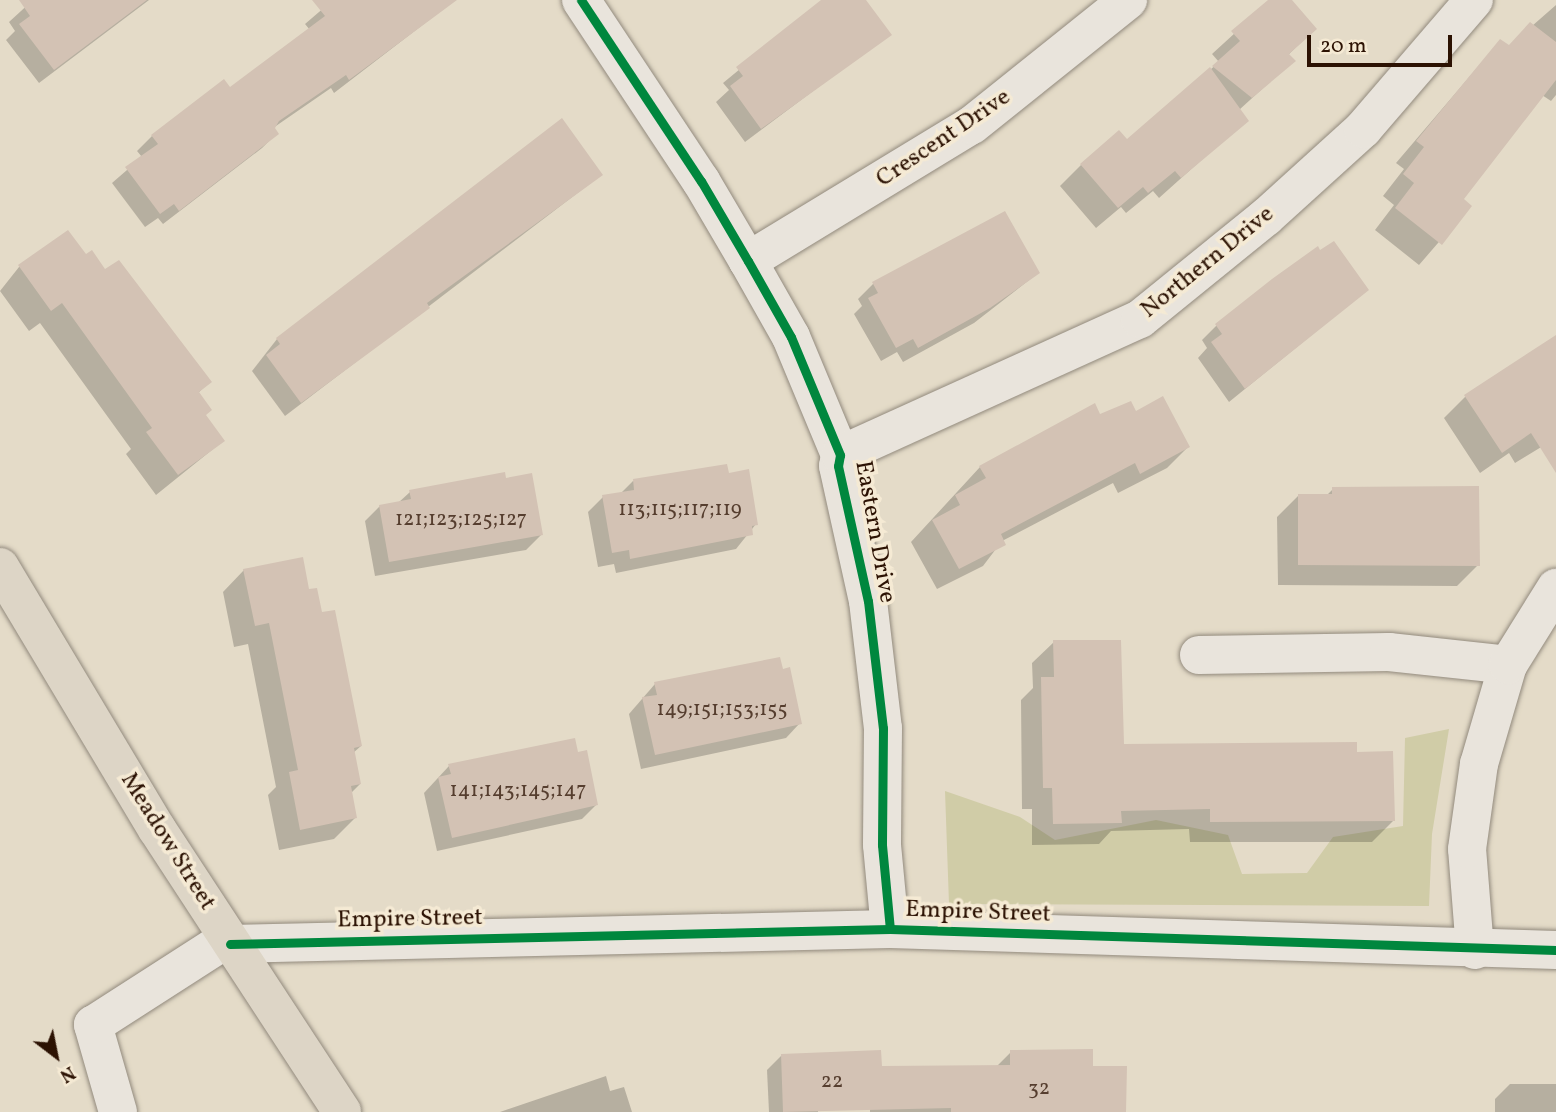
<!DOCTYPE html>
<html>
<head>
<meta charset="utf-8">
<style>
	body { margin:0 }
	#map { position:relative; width:1556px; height:1112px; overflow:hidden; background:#e4dbc8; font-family:Vollkorn,serif }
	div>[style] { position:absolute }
	.green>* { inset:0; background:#d0cca7 }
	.shadow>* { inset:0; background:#0003 }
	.building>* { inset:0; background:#d3c2b4 }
	.roads { filter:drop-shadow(0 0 2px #928a7d) drop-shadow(0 0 2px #928a7d) }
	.minor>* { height:38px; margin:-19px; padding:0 19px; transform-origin:19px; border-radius:19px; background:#e9e4dc }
	.major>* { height:38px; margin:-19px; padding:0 19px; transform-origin:19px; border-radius:19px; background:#ddd5c6 }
	.cycleway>* { height:9px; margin:-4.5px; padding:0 4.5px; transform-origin:4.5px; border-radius:4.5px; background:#00873e }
	span { translate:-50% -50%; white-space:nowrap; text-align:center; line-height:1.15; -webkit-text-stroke:7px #f5ead4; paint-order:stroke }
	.number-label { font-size:21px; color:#563e2f }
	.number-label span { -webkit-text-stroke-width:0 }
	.street-label { font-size:24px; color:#2c1203 }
	.north { position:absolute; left:21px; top:1021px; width:70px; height:70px; -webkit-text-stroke:5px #f5ead4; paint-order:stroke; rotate:148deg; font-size:19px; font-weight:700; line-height:28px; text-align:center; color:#2c1203 }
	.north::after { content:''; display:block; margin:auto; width:24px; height:32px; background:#2c1203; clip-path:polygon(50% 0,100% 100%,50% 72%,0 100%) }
	.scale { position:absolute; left:1307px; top:35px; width:145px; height:32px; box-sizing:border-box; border:4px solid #2c1203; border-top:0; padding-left:9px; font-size:21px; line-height:24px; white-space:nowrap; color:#2c1203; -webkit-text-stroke:5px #f5ead4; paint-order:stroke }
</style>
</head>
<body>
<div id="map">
	<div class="green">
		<div style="clip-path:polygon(1449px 729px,1432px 834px,1429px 906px,949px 904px,945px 791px,1020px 817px,1055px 840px,1156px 820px,1228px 835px,1242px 874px,1307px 873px,1333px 837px,1403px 826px,1405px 738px)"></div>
	</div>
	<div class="shadow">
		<div style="clip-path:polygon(33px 0,149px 0,39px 83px,6px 40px,15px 31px,9px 22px)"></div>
		<div style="clip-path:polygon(333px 0,451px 3px,334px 93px,331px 88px,273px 128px,277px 133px,262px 148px,163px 224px,158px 218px,145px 227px,112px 183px,142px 157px,137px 151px,152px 136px,230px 90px,310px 30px,305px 24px)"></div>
		<div style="clip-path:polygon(824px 0,864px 0,889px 34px,745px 142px,716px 102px,729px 90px,723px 83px)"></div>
		<div style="clip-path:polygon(1271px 0,1290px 0,1315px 29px,1288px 55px,1293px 61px,1239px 110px,1246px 120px,1159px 198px,1153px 191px,1126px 213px,1121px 207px,1096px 228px,1060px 186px,1081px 165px,1127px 141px,1210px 70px,1219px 62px,1212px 54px)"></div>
		<div style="clip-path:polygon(1556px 5px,1556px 95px,1551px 101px,1542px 95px,1461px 199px,1470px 206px,1419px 265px,1375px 230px,1394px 205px,1383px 196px,1404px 169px,1396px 163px,1500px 41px,1508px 47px)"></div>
		<div style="clip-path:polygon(601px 175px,285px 416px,252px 371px,277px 339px)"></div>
		<div style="clip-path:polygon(1004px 214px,1038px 273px,974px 323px,903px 362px,897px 352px,881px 361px,854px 314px,862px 306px,858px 299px,873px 284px)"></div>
		<div style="clip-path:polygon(68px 232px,86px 257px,210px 382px,198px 393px,204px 415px,223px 441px,156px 495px,126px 454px,131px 449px,40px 323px,29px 331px,0 291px,19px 267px)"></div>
		<div style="clip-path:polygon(1367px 290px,1229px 402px,1198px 358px,1207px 348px,1202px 340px,1217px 325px)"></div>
		<div style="clip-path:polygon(1556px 338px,1556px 438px,1515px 463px,1509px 453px,1480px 473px,1444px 418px,1465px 397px)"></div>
		<div style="clip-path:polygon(1135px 413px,1188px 447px,1167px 468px,1118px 493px,1113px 483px,1002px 541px,983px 566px,937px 589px,911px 542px,980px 467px,1099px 417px)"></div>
		<div style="clip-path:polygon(633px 481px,756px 524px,736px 549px,616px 573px,614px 564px,598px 567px,588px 512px,603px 497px,620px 494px)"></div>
		<div style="clip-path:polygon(1333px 489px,1478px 565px,1457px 586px,1278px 585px,1277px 517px,1298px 496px,1326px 496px)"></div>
		<div style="clip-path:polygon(410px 492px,541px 535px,526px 550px,375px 576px,365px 521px,380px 506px,398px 503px)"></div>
		<div style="clip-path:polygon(244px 570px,308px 591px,361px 746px,353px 753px,360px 784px,351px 793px,355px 818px,334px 839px,279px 850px,268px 795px,276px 787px,248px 644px,234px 647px,223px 592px)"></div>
		<div style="clip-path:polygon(1054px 642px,1122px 746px,1355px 754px,1393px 821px,1372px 842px,1190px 842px,1189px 829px,1111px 831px,1099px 844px,1032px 845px,1032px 809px,1022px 809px,1021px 700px,1033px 688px,1032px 663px)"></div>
		<div style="clip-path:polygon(655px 684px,800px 723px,786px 738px,641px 769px,629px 714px)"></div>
		<div style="clip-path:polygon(577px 754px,596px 805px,582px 819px,437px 851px,424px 793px,449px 766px)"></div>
		<div style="clip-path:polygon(1011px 1052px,1091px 1068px,1125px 1112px,870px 1112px,870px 1089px,996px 1067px)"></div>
		<div style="clip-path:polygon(819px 1054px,818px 1112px,769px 1112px,767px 1070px,782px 1055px)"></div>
		<div style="clip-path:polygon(606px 1076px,610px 1091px,624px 1087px,632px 1112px,500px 1112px)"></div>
		<div style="clip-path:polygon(1510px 1084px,1556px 1084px,1556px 1112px,1495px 1112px,1495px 1099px)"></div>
	</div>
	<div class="building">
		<div style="clip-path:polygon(19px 0,147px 0,54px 70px,19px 24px,30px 16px)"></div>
		<div style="clip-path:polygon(312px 0,457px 0,349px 80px,346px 75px,279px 121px,275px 128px,279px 134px,179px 211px,174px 204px,160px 214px,125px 167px,158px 144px,151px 135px,224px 79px,230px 87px,325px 16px)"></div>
		<div style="clip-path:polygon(821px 0,866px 0,892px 35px,761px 129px,730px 86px,743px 76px,736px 67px)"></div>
		<div style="clip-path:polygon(1268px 0,1292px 0,1317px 29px,1289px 54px,1296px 61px,1252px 98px,1212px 66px,1240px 41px,1231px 31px)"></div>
		<div style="clip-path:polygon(1530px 22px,1556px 42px,1556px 80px,1464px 199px,1472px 206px,1442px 245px,1395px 208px,1414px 183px,1403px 174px,1424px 147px,1416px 141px,1500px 39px,1509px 45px)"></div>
		<div style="clip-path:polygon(1210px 67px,1249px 121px,1181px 178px,1175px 171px,1148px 193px,1143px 187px,1118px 208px,1080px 164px,1119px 130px,1127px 139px)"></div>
		<div style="clip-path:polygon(562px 118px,603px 175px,427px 303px,430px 308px,301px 403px,266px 355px,280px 344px,276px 338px)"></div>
		<div style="clip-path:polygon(1005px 211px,1040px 273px,990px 308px,918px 348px,913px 339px,896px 348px,868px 298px,878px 293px,872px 282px)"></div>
		<div style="clip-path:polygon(68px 230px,86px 254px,92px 250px,105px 269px,119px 260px,212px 382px,199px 392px,212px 410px,206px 415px,225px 441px,178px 475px,146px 432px,152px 428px,62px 303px,51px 311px,18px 265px)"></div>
		<div style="clip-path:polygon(1334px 241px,1369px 290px,1245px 389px,1211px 342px,1222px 334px,1215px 324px,1272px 279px,1318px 246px,1320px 250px)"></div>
		<div style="clip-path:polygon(1556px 335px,1556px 473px,1531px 433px,1502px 453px,1464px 395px)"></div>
		<div style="clip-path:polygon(1163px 396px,1190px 447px,1140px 474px,1135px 463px,1001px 534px,1006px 545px,959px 569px,932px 520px,960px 505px,955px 495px,986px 478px,979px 466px,1095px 403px,1100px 414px,1131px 401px,1136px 411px)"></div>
		<div style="clip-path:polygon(727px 464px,729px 473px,749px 469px,758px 525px,752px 526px,753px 535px,630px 559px,629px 550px,612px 553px,602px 495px,634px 490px,633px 479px)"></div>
		<div style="clip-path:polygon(505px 472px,506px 478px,532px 473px,543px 535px,389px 562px,379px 505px,411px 499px,409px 490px)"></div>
		<div style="clip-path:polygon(1479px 486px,1480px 566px,1298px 565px,1298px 494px,1332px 494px,1332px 487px)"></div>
		<div style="clip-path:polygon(303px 557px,309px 589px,317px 588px,322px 612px,335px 610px,362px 746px,354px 748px,361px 784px,351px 786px,357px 818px,300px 830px,289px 772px,298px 770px,269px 623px,255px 626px,243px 569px)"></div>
		<div style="clip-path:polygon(1053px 640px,1121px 640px,1124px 744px,1357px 742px,1357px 752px,1393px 751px,1395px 821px,1210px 822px,1210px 809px,1121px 811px,1122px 823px,1053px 824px,1052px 788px,1043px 788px,1041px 677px,1054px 677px)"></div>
		<div style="clip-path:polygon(780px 657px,783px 669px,790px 667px,802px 724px,655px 755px,642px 697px,657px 695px,654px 682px)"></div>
		<div style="clip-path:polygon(575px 738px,578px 752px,587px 750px,598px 805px,452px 838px,438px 777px,451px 774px,448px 764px)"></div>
		<div style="clip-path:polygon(1093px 1049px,1093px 1066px,1127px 1066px,1126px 1112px,951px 1112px,951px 1108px,783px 1112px,781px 1054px,881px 1050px,882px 1066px,1010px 1065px,1010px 1050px)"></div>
	</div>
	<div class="roads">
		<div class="minor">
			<div style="left:581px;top:0;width:217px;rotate:56.5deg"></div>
			<div style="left:701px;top:181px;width:93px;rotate:59.6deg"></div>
			<div style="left:748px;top:261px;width:87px;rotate:60.5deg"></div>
			<div style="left:791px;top:337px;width:128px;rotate:67.4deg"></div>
			<div style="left:840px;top:455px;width:11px;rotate:100deg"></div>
			<div style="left:838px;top:466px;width:138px;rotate:77.5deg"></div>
			<div style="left:868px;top:601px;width:128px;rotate:83.3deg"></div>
			<div style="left:883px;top:728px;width:117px;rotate:90.5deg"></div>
			<div style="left:882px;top:845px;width:84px;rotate:84.6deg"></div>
			<div style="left:748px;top:261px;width:262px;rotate:-31.3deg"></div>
			<div style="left:972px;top:125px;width:200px;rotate:-38.7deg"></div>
			<div style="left:840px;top:455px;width:329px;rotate:-24.4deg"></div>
			<div style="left:1140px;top:319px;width:162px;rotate:-39deg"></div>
			<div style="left:1266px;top:217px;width:131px;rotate:-42.2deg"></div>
			<div style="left:1363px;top:129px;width:170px;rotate:-49.3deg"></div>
			<div style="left:1199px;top:655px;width:190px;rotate:-0.9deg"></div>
			<div style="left:1389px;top:652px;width:120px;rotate:6.2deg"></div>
			<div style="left:230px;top:944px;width:660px;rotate:-1.3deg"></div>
			<div style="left:890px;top:929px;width:666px;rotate:1.81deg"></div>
			<div style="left:1475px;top:950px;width:101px;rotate:-94.5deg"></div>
			<div style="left:1467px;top:849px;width:86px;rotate:-82deg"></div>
			<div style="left:1479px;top:764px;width:103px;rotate:-73.7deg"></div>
			<div style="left:1508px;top:665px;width:91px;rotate:-58.1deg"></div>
			<div style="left:118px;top:1112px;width:91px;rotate:-106deg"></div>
			<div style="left:93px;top:1025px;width:159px;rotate:-32.7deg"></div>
		</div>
		<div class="major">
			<div style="left:0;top:567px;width:305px;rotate:59.1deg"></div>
			<div style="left:157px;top:829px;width:338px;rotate:56.8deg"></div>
		</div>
	</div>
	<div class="cycleway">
		<div style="left:581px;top:0;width:217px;rotate:56.5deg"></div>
		<div style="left:701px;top:181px;width:93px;rotate:59.6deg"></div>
		<div style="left:748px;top:261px;width:87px;rotate:60.5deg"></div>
		<div style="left:791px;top:337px;width:128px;rotate:67.4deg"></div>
		<div style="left:840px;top:455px;width:11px;rotate:100deg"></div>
		<div style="left:838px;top:466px;width:138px;rotate:77.5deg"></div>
		<div style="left:868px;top:601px;width:128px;rotate:83.3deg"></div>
		<div style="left:883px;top:728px;width:117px;rotate:90.5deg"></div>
		<div style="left:882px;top:845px;width:84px;rotate:84.6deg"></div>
		<div style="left:230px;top:944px;width:660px;rotate:-1.3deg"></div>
		<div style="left:890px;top:929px;width:666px;rotate:1.81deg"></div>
	</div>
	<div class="number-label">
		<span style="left:680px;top:510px">113;115;117;119</span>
		<span style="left:461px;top:520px">121;123;125;127</span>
		<span style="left:722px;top:710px">149;151;153;155</span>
		<span style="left:518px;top:791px">141;143;145;147</span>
		<span style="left:832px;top:1082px">22</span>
		<span style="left:1039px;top:1089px">32</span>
	</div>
	<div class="street-label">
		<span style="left:944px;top:139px;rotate:-34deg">Crescent Drive</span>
		<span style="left:1208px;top:263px;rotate:-39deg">Northern Drive</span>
		<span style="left:874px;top:532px;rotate:80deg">Eastern Drive</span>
		<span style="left:167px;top:842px;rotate:58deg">Meadow Street</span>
		<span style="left:978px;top:913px;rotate:2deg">Empire Street</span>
		<span style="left:410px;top:920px;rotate:-1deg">Empire Street</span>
	</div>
	<div class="north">N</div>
	<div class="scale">20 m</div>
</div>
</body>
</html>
